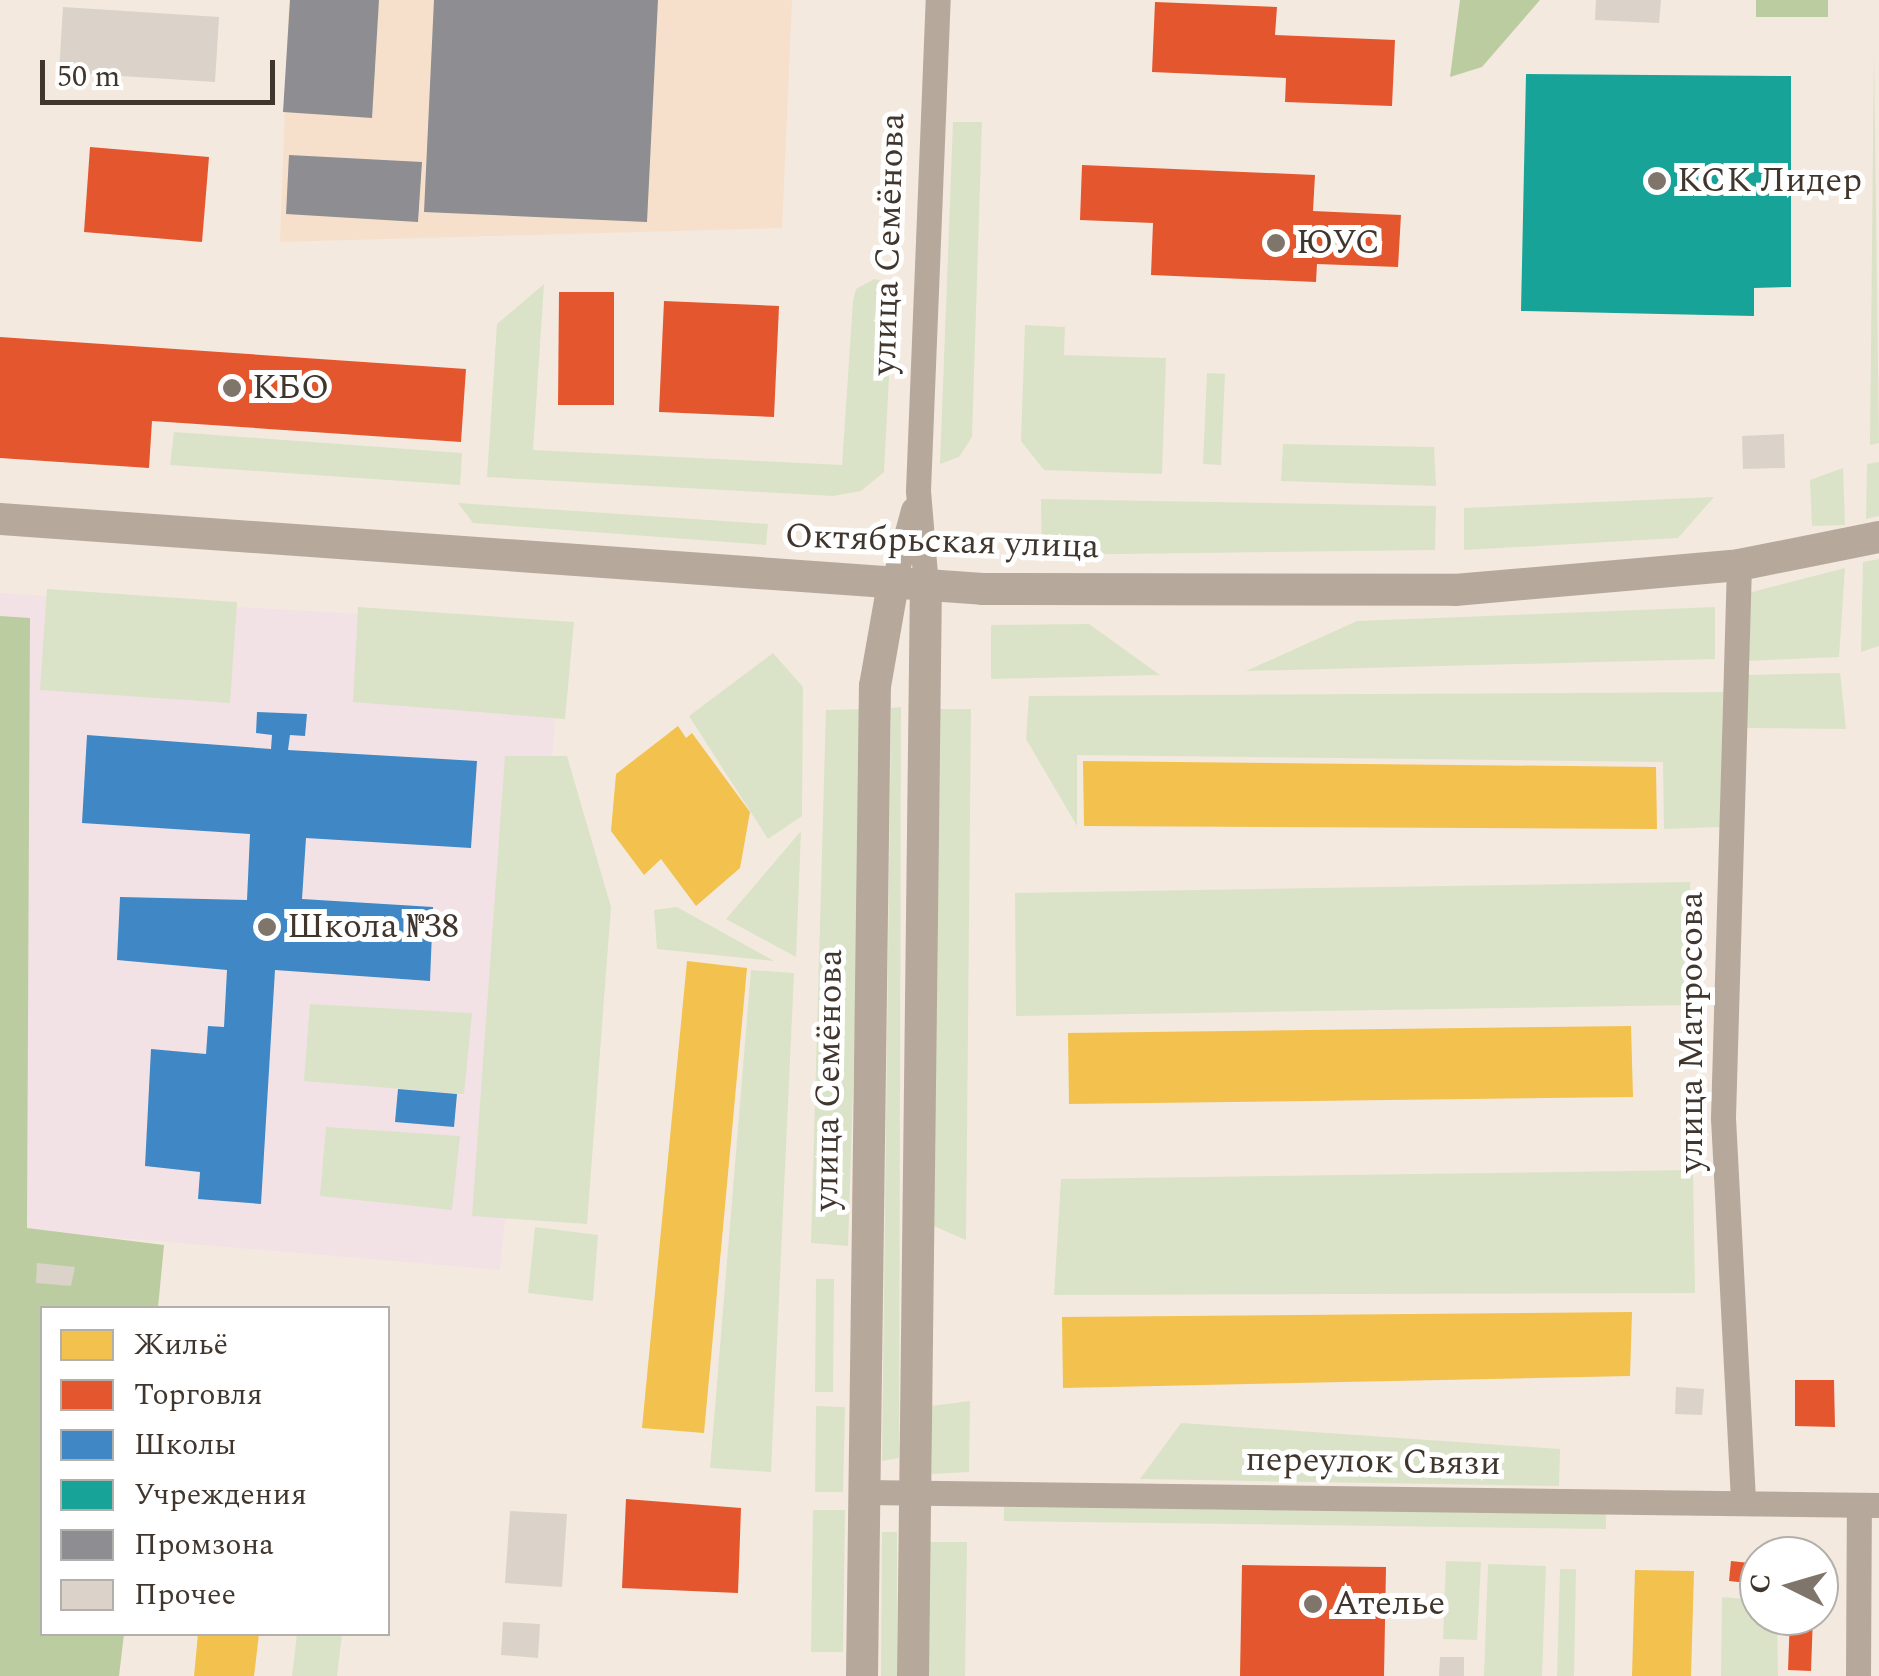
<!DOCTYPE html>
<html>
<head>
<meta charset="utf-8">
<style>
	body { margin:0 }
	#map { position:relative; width:1879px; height:1676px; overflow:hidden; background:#f4e9df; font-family:Spectral,serif }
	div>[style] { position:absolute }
	.built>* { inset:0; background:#f6e0cc }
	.education>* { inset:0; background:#f2e2e6 }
	.green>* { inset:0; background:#dae3c7 }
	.forest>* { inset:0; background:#bccca1 }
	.homes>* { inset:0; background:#f2c14e }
	.shops>* { inset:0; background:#e4572e }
	.schools>* { inset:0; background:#3f88c5 }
	.public>* { inset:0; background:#17a398 }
	.industry>* { inset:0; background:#8d8d92 }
	.building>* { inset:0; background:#dbd2c9 }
	.minor>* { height:25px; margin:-12.5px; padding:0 12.5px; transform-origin:12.5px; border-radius:12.5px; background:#b6a89b }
	.tertiary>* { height:32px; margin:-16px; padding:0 16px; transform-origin:16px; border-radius:16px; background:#b6a89b }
	.dots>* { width:28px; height:28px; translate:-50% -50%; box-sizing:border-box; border:5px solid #fff; border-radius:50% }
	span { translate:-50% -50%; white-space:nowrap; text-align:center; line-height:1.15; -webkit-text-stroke:10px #fff; paint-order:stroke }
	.poi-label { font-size:35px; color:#40362d }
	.left { translate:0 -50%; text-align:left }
	.street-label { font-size:35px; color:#40362d }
	.legend { position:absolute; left:40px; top:1306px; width:350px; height:330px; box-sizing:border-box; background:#fff; border:2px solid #b3afab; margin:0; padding:12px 18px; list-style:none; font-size:30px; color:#40362d }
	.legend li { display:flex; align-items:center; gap:20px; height:50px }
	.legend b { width:50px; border:2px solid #b3afab }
	.north { position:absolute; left:1739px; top:1536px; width:100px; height:100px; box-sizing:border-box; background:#fff; border:2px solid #b3afab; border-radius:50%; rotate:275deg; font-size:28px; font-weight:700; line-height:40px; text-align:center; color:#40362d }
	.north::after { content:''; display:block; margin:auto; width:35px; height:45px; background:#7f756b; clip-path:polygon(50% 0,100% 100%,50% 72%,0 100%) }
	.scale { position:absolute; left:40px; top:60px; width:235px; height:45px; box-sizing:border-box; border:5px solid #40362d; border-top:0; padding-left:12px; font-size:30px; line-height:35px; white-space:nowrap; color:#40362d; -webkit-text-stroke:8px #fff; paint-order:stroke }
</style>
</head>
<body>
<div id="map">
	<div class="built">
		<div style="clip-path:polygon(289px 0,792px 0,782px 228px,280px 242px)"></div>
	</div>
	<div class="education">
		<div style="clip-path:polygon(0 593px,565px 626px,500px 1270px,0 1228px)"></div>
	</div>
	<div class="green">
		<div style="clip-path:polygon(1874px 50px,1879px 443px,1870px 445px)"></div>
		<div style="clip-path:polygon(953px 122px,982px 122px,972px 437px,959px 457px,940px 464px)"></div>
		<div style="clip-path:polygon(874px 279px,886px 282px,893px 302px,884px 472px,861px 491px,833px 496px,487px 477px,497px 324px,544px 284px,533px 450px,842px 465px,853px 301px,856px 289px)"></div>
		<div style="clip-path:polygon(1025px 325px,1065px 327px,1064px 355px,1166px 358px,1162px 474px,1044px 470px,1021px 441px)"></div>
		<div style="clip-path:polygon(1207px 373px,1225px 374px,1221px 465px,1203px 464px)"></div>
		<div style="clip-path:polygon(174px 432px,462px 453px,460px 485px,170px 465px)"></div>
		<div style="clip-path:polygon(1283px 444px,1434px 447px,1436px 486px,1281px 481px)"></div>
		<div style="clip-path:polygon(1879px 462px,1879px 516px,1866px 519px,1867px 464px)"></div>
		<div style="clip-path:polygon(1843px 468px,1845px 525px,1812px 526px,1810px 480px)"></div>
		<div style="clip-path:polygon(1714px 497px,1678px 538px,1464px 550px,1464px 508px)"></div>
		<div style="clip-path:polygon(1041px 499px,1436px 506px,1435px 550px,1042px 555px)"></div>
		<div style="clip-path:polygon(458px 503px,768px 524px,766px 545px,473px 523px)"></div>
		<div style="clip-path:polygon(1879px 559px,1879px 646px,1861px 652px,1863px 562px)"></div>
		<div style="clip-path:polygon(1845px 568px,1839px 657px,1745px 661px,1748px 593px)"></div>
		<div style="clip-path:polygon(47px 589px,237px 602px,230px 703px,40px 690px)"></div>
		<div style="clip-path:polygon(358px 607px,574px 622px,565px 719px,353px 702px)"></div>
		<div style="clip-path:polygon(1715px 607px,1715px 659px,1246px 671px,1357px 621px)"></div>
		<div style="clip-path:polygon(1089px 624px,1160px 675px,991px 679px,991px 625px)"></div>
		<div style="clip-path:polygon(773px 653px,803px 687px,802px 816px,768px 839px,689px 716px)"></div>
		<div style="clip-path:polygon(1840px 673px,1846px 729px,1745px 728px,1745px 675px)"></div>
		<div style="clip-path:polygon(1723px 692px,1720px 827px,1664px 829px,1663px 762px,1077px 755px,1077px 826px,1026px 739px,1029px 696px)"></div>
		<div style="clip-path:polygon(901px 707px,899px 1458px,882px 1461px,891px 708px)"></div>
		<div style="clip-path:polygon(865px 709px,848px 1246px,811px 1243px,826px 710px)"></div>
		<div style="clip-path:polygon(939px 709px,971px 709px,966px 1240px,922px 1221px)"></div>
		<div style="clip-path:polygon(505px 756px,567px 756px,611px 907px,587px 1224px,472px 1216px)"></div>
		<div style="clip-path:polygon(801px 831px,796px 957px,726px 919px)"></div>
		<div style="clip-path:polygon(1690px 882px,1692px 1005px,1016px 1016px,1015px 893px)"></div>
		<div style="clip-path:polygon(677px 907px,774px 961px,657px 949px,654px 910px)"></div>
		<div style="clip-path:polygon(751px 970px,794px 973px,771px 1472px,710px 1468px)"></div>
		<div style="clip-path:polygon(310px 1004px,472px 1013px,464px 1094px,304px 1081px)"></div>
		<div style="clip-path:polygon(326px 1127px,460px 1136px,452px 1210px,320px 1196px)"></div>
		<div style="clip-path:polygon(1693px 1170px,1695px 1293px,1054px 1295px,1061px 1179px)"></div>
		<div style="clip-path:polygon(535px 1227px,598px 1235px,593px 1301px,528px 1293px)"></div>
		<div style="clip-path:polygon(816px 1279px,834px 1279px,833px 1392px,815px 1392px)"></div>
		<div style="clip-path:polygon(970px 1401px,969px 1472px,932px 1474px,931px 1406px)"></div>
		<div style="clip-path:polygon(816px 1406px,845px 1407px,843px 1492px,815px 1492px)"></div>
		<div style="clip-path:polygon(1181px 1423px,1560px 1449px,1559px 1486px,1140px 1479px)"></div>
		<div style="clip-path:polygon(1004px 1507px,1606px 1514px,1606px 1529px,1004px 1521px)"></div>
		<div style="clip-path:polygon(813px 1510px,845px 1510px,843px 1652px,811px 1652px)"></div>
		<div style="clip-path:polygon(882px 1532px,897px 1532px,897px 1676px,881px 1676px)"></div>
		<div style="clip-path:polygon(927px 1542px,967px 1542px,965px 1676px,926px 1676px)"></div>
		<div style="clip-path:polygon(1446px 1561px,1481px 1562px,1477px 1640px,1443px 1639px)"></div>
		<div style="clip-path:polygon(1488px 1564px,1546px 1566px,1542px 1676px,1484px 1676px)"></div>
		<div style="clip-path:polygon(1560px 1569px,1576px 1569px,1574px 1676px,1557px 1676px)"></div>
		<div style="clip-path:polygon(1722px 1597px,1759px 1600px,1759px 1616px,1777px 1616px,1778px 1676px,1721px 1676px)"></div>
		<div style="clip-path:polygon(297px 1634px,342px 1634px,337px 1676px,292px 1676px)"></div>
	</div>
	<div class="forest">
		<div style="clip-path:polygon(1460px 0,1540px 0,1482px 67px,1450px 77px)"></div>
		<div style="clip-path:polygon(1756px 0,1828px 0,1828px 17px,1756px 17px)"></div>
		<div style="clip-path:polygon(0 616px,30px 618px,27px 1228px,164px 1245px,158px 1308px,42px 1308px,42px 1634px,124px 1634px,119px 1676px,0 1676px)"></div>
	</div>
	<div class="homes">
		<div style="clip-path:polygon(678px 726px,686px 738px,692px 733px,750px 812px,740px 868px,696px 906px,661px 859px,644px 875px,611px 831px,616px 774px)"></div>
		<div style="clip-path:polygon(1083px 761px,1656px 767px,1657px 829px,1084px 826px)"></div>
		<div style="clip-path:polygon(687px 961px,747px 968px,704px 1433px,642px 1428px)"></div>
		<div style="clip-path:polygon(1631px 1026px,1633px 1097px,1069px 1104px,1068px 1033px)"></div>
		<div style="clip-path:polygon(1632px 1312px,1630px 1376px,1063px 1388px,1062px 1317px)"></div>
		<div style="clip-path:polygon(1635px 1570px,1694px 1571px,1691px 1676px,1632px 1676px)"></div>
		<div style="clip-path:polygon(198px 1634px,259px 1634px,254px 1676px,194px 1676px)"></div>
	</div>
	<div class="shops">
		<div style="clip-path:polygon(1155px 2px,1277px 7px,1275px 35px,1395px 40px,1392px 106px,1285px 102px,1286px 78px,1152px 72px)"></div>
		<div style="clip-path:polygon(90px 147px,209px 157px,202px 242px,84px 232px)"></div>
		<div style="clip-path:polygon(1082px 165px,1315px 175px,1313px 211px,1401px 215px,1398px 267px,1317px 264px,1316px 282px,1151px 275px,1153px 223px,1080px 220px)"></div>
		<div style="clip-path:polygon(559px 292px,614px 292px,614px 405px,558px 405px)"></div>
		<div style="clip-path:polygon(664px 301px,779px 306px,774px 417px,659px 412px)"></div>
		<div style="clip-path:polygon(0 337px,466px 369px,461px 442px,152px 421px,149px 468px,0 458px)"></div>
		<div style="clip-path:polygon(1795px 1380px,1834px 1380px,1835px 1427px,1795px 1426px)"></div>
		<div style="clip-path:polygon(626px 1499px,741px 1508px,738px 1593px,622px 1588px)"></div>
		<div style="clip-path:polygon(1731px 1561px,1759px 1564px,1757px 1584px,1729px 1581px)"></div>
		<div style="clip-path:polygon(1242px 1565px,1386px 1567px,1384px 1676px,1240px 1676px)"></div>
		<div style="clip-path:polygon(1790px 1616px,1813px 1616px,1811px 1671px,1788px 1670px)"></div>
	</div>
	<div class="schools">
		<div style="clip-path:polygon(257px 712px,307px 714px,305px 736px,290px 735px,288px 750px,477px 761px,471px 848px,306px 838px,302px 899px,433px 907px,430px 981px,275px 970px,261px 1204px,198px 1199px,200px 1172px,145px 1166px,151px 1049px,206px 1054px,208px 1026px,224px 1027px,227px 970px,117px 960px,120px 897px,247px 900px,250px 834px,82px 823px,87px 735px,271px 749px,272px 735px,256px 733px)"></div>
		<div style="clip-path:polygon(398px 1089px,457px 1094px,454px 1127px,395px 1122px)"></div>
	</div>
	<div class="public">
		<div style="clip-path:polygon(1526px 74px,1791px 76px,1791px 287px,1754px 288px,1754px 316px,1521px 311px)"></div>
	</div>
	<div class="industry">
		<div style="clip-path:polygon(290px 0,379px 0,372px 118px,283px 112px)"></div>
		<div style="clip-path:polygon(434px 0,658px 0,647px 222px,424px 212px)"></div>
		<div style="clip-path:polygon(289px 155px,422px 162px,418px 222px,286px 214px)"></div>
	</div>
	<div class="building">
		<div style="clip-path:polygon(1596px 0,1661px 0,1659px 23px,1595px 20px)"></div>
		<div style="clip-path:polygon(63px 7px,219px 17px,215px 82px,59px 72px)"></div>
		<div style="clip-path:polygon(1784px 434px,1785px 468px,1743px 469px,1742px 436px)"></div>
		<div style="clip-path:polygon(37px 1263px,75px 1267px,71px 1286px,36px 1283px)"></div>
		<div style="clip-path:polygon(1676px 1387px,1704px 1389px,1702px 1415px,1675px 1414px)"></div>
		<div style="clip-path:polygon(510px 1511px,567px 1514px,562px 1587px,505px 1583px)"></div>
		<div style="clip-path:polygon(503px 1622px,540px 1624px,538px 1658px,501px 1655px)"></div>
		<div style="clip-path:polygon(1440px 1657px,1464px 1657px,1464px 1676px,1439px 1676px)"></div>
	</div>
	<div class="minor">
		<div style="left:1739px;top:565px;width:553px;rotate:91.66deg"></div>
		<div style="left:1723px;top:1118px;width:383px;rotate:87deg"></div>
		<div style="left:893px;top:584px;width:77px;rotate:-74.9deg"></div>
		<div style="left:926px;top:586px;width:96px;rotate:-94.8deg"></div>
		<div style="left:918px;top:490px;width:490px;rotate:-87.7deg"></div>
		<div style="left:865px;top:1492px;width:1014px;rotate:0.73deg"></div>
		<div style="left:1858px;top:1676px;width:171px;rotate:-89.7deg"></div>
	</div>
	<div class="tertiary">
		<div style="left:0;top:519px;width:985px;rotate:4.07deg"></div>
		<div style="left:983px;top:589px;width:472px;rotate:0.1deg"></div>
		<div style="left:1455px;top:590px;width:285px;rotate:-5deg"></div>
		<div style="left:1739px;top:565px;width:143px;rotate:-11.3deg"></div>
		<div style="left:862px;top:1676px;width:990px;rotate:-89.25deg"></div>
		<div style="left:875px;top:686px;width:104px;rotate:-80deg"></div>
		<div style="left:913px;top:1676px;width:1090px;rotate:-89.32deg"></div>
	</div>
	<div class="dots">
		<div style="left:1657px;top:181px;background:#7f756b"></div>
		<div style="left:1276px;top:243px;background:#7f756b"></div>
		<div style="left:232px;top:388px;background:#7f756b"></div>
		<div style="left:267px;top:927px;background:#7f756b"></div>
		<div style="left:1313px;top:1604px;background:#7f756b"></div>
	</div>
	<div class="poi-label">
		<span class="left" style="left:1677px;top:181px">КСК Лидер</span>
		<span class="left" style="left:1296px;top:243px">ЮУС</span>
		<span class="left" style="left:252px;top:388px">КБО</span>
		<span class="left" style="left:287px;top:927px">Школа №38</span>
		<span class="left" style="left:1333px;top:1604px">Ателье</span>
	</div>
	<div class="street-label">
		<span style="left:889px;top:244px;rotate:-88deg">улица Семёнова</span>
		<span style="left:942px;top:542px;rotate:2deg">Октябрьская улица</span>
		<span style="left:1692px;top:1032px;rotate:-90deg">улица Матросова</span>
		<span style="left:829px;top:1080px;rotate:-89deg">улица Семёнова</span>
		<span style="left:1373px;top:1462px;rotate:1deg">переулок Связи</span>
	</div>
	<ul class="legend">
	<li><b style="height:28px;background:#f2c14e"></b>Жильё</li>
	<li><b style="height:28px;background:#e4572e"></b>Торговля</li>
	<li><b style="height:28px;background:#3f88c5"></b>Школы</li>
	<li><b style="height:28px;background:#17a398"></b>Учреждения</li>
	<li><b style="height:28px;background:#8d8d92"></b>Промзона</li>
	<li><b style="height:28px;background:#dbd2c9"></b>Прочее</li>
	</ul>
	<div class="north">С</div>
	<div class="scale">50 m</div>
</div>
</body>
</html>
